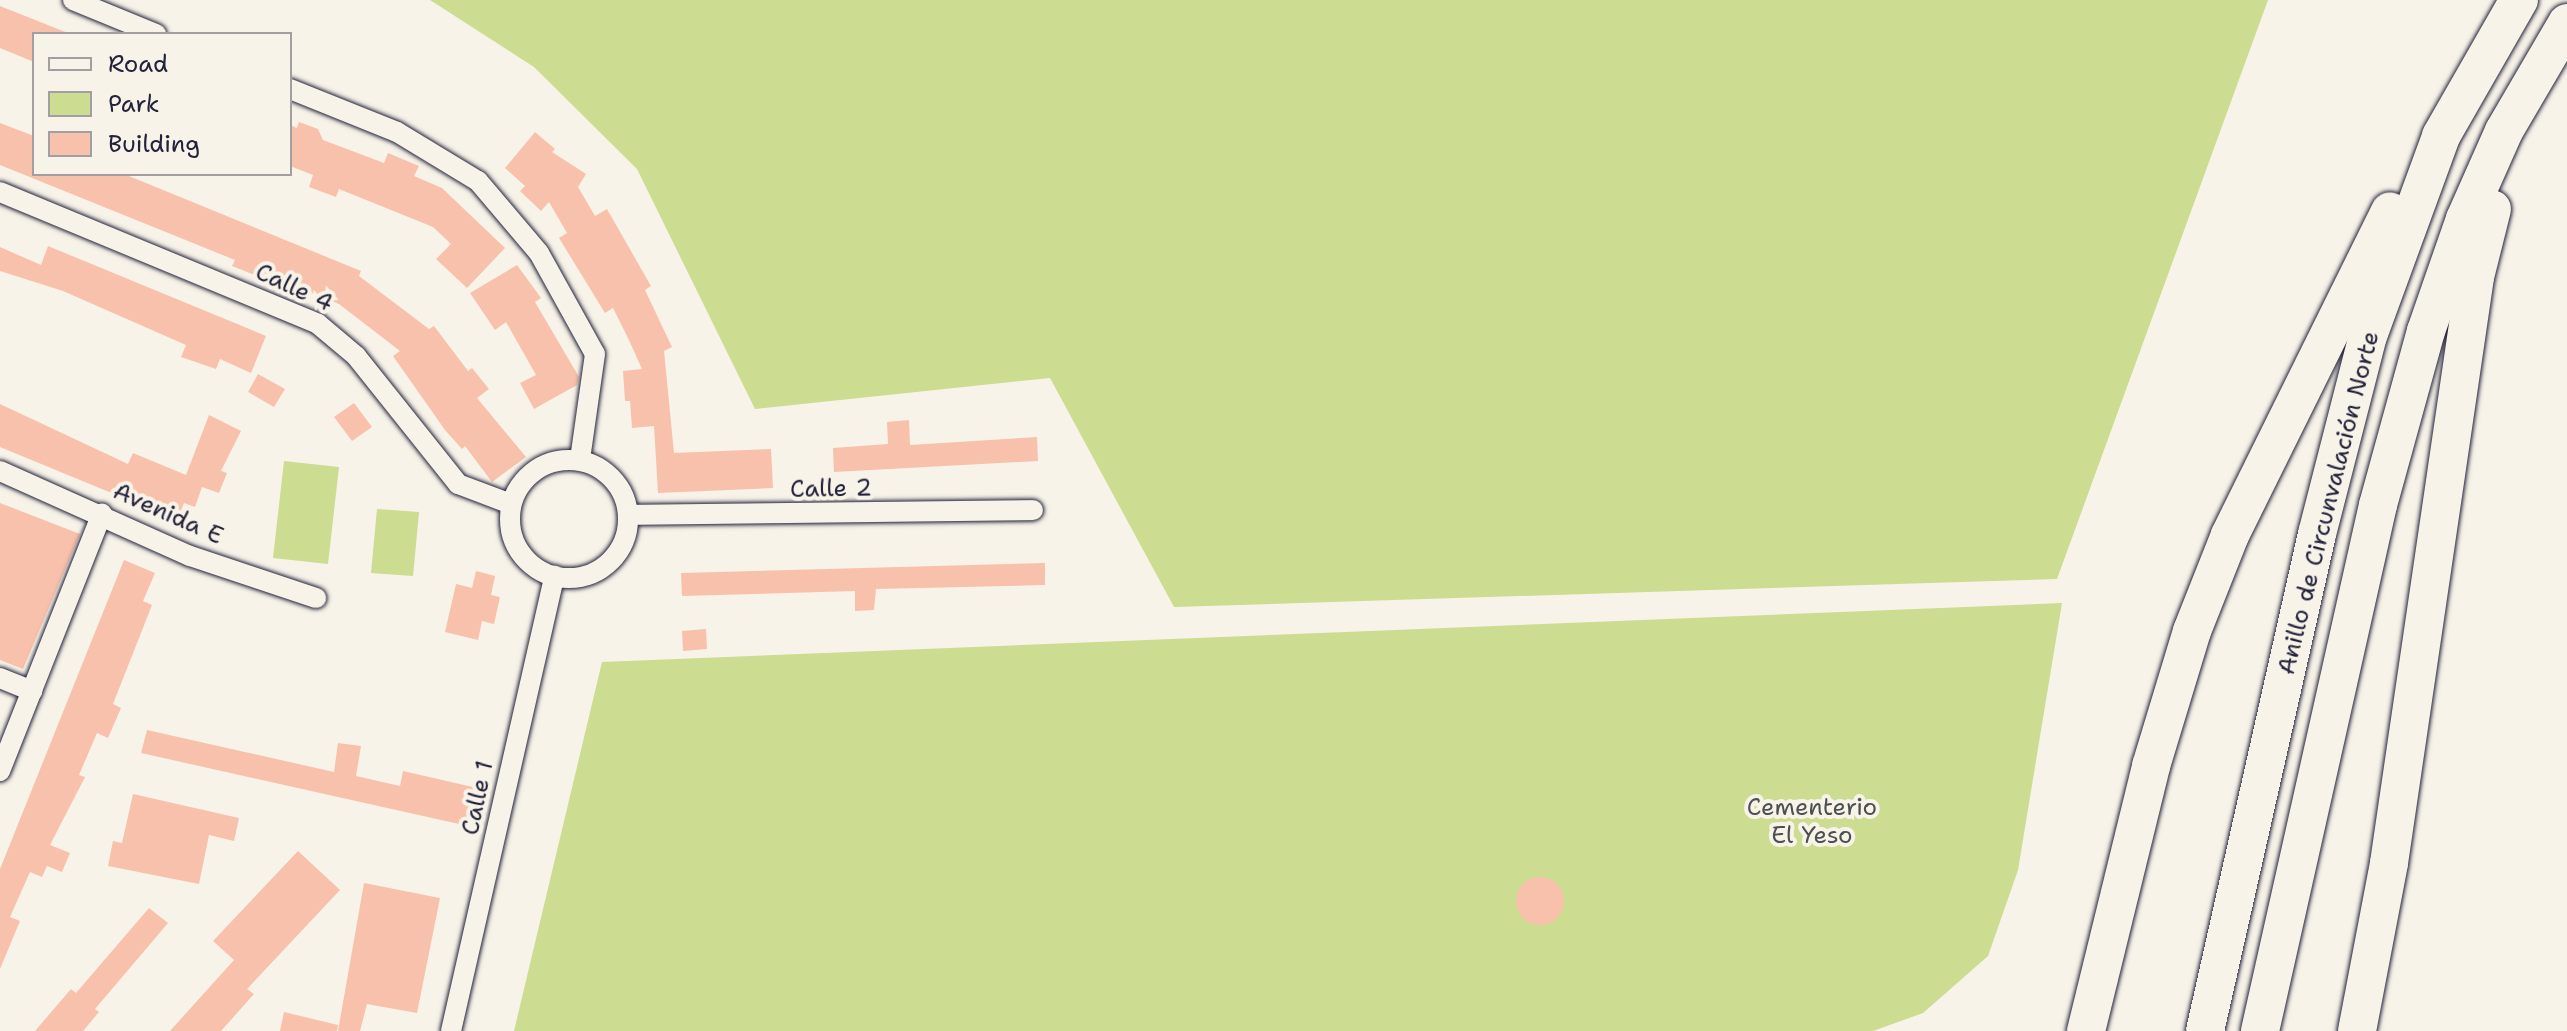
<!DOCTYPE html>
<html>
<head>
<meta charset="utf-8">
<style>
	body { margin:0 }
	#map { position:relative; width:2567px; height:1031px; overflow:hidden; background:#f7f3e8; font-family:"Shantell Sans",sans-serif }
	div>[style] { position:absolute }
	.green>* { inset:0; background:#ccdc90 }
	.building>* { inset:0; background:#f8c1ab }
	.round { border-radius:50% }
	.roads { filter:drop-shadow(0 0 2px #22223b) drop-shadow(0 0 2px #22223b) }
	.street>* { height:20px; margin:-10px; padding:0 10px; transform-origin:10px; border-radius:10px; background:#f7f3e8 }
	.street>.ring { margin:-10px; padding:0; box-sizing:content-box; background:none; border:20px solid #f7f3e8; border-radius:50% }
	.highway>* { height:38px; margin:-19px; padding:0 19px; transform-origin:19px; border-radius:19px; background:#f7f3e8 }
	span { translate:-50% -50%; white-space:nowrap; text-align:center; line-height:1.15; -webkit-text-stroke:8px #f7f3e8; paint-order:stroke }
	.street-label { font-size:24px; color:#22223b }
	.park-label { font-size:24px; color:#4c5050 }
	.legend { position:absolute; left:32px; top:32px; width:260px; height:144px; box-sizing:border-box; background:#f7f3e8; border:2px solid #a29fa3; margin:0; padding:10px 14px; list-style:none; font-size:24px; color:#22223b }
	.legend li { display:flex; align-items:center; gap:16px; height:40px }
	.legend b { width:40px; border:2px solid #a29fa3 }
</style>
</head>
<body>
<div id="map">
	<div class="green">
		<div style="clip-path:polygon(430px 0,2268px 0,2057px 579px,1174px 607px,1050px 378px,755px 409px,637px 169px,534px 67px)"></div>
		<div style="clip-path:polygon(284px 461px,339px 467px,328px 564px,273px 558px)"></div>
		<div style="clip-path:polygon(377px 509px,419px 512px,413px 576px,371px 573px)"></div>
		<div style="clip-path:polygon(2062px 603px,2018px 870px,1988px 956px,1923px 1013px,1873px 1031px,514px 1031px,602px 662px)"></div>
	</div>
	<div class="building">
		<div style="clip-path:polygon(0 6px,68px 33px,67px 34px,34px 34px,34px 62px,0 48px)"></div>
		<div style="clip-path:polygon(299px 122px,318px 129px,323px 140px,384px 163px,388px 153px,419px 166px,414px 176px,442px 188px,505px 248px,467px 288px,436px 259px,451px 244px,433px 227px,339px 189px,336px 197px,309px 187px,313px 175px,290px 166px,290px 125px,297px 128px)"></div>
		<div style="clip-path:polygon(0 123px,34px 136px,34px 174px,124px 174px,361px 271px,359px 276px,429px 329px,434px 326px,468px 371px,472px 368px,489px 389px,477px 398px,526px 457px,492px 482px,465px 446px,462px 449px,445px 430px,393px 356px,400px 351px,339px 304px,264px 273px,262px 278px,232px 266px,235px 260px,0 165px)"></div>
		<div style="clip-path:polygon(535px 132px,555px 149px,552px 152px,586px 174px,578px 187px,595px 216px,607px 209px,651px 286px,645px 290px,672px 347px,664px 351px,674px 453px,771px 449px,773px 488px,658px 493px,654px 426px,632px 428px,630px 401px,625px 401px,623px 371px,642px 369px,628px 338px,613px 308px,605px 313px,559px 238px,567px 233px,549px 202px,541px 211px,520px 191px,525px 186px,505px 168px)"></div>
		<div style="clip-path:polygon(48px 246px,266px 336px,251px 373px,220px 359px,216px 369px,181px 357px,186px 345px,63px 291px,0 271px,0 247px,41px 265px)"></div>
		<div style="clip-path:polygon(517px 265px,541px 298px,535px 302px,579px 377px,577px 385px,534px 409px,520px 383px,536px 375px,506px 322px,495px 330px,470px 293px)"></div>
		<div style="clip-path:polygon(258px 374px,285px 389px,274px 407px,248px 392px)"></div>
		<div style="clip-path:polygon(354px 403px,372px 427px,352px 441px,334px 417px)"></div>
		<div style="clip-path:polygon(0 404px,128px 464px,133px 453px,186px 475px,209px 415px,241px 431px,221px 471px,227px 473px,219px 493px,202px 487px,195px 507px,184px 503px,177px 520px,0 447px)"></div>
		<div style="clip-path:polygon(909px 420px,910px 445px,1037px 437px,1038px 461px,834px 472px,833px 448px,888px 444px,887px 422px)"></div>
		<div style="clip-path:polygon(0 503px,80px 534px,23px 669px,0 660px)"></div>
		<div style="clip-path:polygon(124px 560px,155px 573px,143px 601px,152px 605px,113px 704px,121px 708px,108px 738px,97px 733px,79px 775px,85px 777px,50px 845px,70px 853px,62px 872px,47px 866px,42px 877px,30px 872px,10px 917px,20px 921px,0 969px,0 869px)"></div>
		<div style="clip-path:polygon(1045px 563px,1045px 585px,876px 589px,874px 610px,855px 611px,855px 591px,682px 596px,681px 573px)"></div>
		<div style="clip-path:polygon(476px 571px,495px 576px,491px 595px,500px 597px,494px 624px,482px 621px,478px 640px,445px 632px,456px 584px,472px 588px)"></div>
		<div style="clip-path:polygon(706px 629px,707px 649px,683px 651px,682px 631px)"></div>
		<div style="clip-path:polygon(147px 730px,334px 772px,338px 743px,361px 746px,356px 776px,400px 786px,403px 771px,477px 788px,468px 826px,141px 753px)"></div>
		<div style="clip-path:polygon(133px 794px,239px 818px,234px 841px,209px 835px,199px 884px,108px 866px,113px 841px,122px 843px)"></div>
		<div style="clip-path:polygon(298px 851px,340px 890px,247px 989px,254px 994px,221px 1031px,170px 1031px,234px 960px,213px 941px)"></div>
		<div class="round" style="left:1516px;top:877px;width:48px;height:48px"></div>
		<div style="clip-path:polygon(364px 883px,440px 898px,417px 1013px,367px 1004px,360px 1031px,338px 1031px)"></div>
		<div style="clip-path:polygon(149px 908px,168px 923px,95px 1009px,99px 1012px,83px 1031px,35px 1031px,71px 989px,76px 993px)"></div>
		<div style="clip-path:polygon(284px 1012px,338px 1025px,337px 1031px,280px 1031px)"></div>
	</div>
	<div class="roads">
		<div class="street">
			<div style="left:73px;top:0;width:90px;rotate:22.3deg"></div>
			<div style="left:290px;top:89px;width:115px;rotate:21.9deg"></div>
			<div style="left:397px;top:132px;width:95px;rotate:31.2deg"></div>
			<div style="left:478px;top:181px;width:94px;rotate:49.7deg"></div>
			<div style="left:539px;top:253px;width:115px;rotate:61deg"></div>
			<div style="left:595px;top:354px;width:107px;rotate:98.1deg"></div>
			<div style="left:0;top:192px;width:344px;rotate:22.5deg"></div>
			<div style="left:318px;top:324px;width:50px;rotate:40.1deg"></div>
			<div style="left:356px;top:356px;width:164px;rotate:51.4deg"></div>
			<div style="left:458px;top:484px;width:57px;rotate:20.7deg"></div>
			<div class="ring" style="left:510px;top:460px;width:98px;height:98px"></div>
			<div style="left:0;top:471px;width:208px;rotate:24.1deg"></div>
			<div style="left:190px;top:556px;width:133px;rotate:18.4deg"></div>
			<div style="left:629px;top:515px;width:404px;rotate:-0.7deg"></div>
			<div style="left:0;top:678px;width:35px;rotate:22deg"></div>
			<div style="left:0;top:771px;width:277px;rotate:-68.4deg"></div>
			<div style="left:451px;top:1031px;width:467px;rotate:-77.2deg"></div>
		</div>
		<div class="highway">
			<div style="left:2086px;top:1031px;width:273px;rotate:-76.2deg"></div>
			<div style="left:2151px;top:766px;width:141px;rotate:-73.1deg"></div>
			<div style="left:2192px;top:631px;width:103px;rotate:-68.4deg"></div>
			<div style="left:2230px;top:535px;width:361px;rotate:-63.7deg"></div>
			<div style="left:2205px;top:1031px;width:509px;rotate:-77.3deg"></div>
			<div style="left:2317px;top:534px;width:204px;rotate:-75.6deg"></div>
			<div style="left:2368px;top:336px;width:213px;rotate:-69.9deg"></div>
			<div style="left:2441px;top:136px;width:157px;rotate:-60.2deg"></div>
			<div style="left:2260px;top:1031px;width:539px;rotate:-77.36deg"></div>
			<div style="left:2378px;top:505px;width:180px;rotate:-74.6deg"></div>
			<div style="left:2426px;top:331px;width:119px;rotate:-70.8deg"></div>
			<div style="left:2465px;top:219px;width:96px;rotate:-66.1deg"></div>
			<div style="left:2504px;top:131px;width:125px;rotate:-59.7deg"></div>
			<div style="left:2357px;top:1031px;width:171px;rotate:-79.2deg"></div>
			<div style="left:2389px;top:863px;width:592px;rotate:-81.65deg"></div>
			<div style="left:2475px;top:277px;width:70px;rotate:-76deg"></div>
		</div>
	</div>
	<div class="street-label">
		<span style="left:294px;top:288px;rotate:25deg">Calle 4</span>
		<span style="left:831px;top:489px;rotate:-1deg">Calle 2</span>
		<span style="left:2329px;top:503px;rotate:-76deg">Anillo de Circunvalación Norte</span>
		<span style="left:168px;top:514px;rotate:24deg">Avenida E</span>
		<span style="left:478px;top:798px;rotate:-78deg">Calle 1</span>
	</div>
	<div class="park-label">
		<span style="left:1812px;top:822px">Cementerio<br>El Yeso</span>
	</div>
	<ul class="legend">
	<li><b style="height:10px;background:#f7f3e8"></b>Road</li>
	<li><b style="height:22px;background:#ccdc90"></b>Park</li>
	<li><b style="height:22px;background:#f8c1ab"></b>Building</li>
	</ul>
</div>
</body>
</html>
